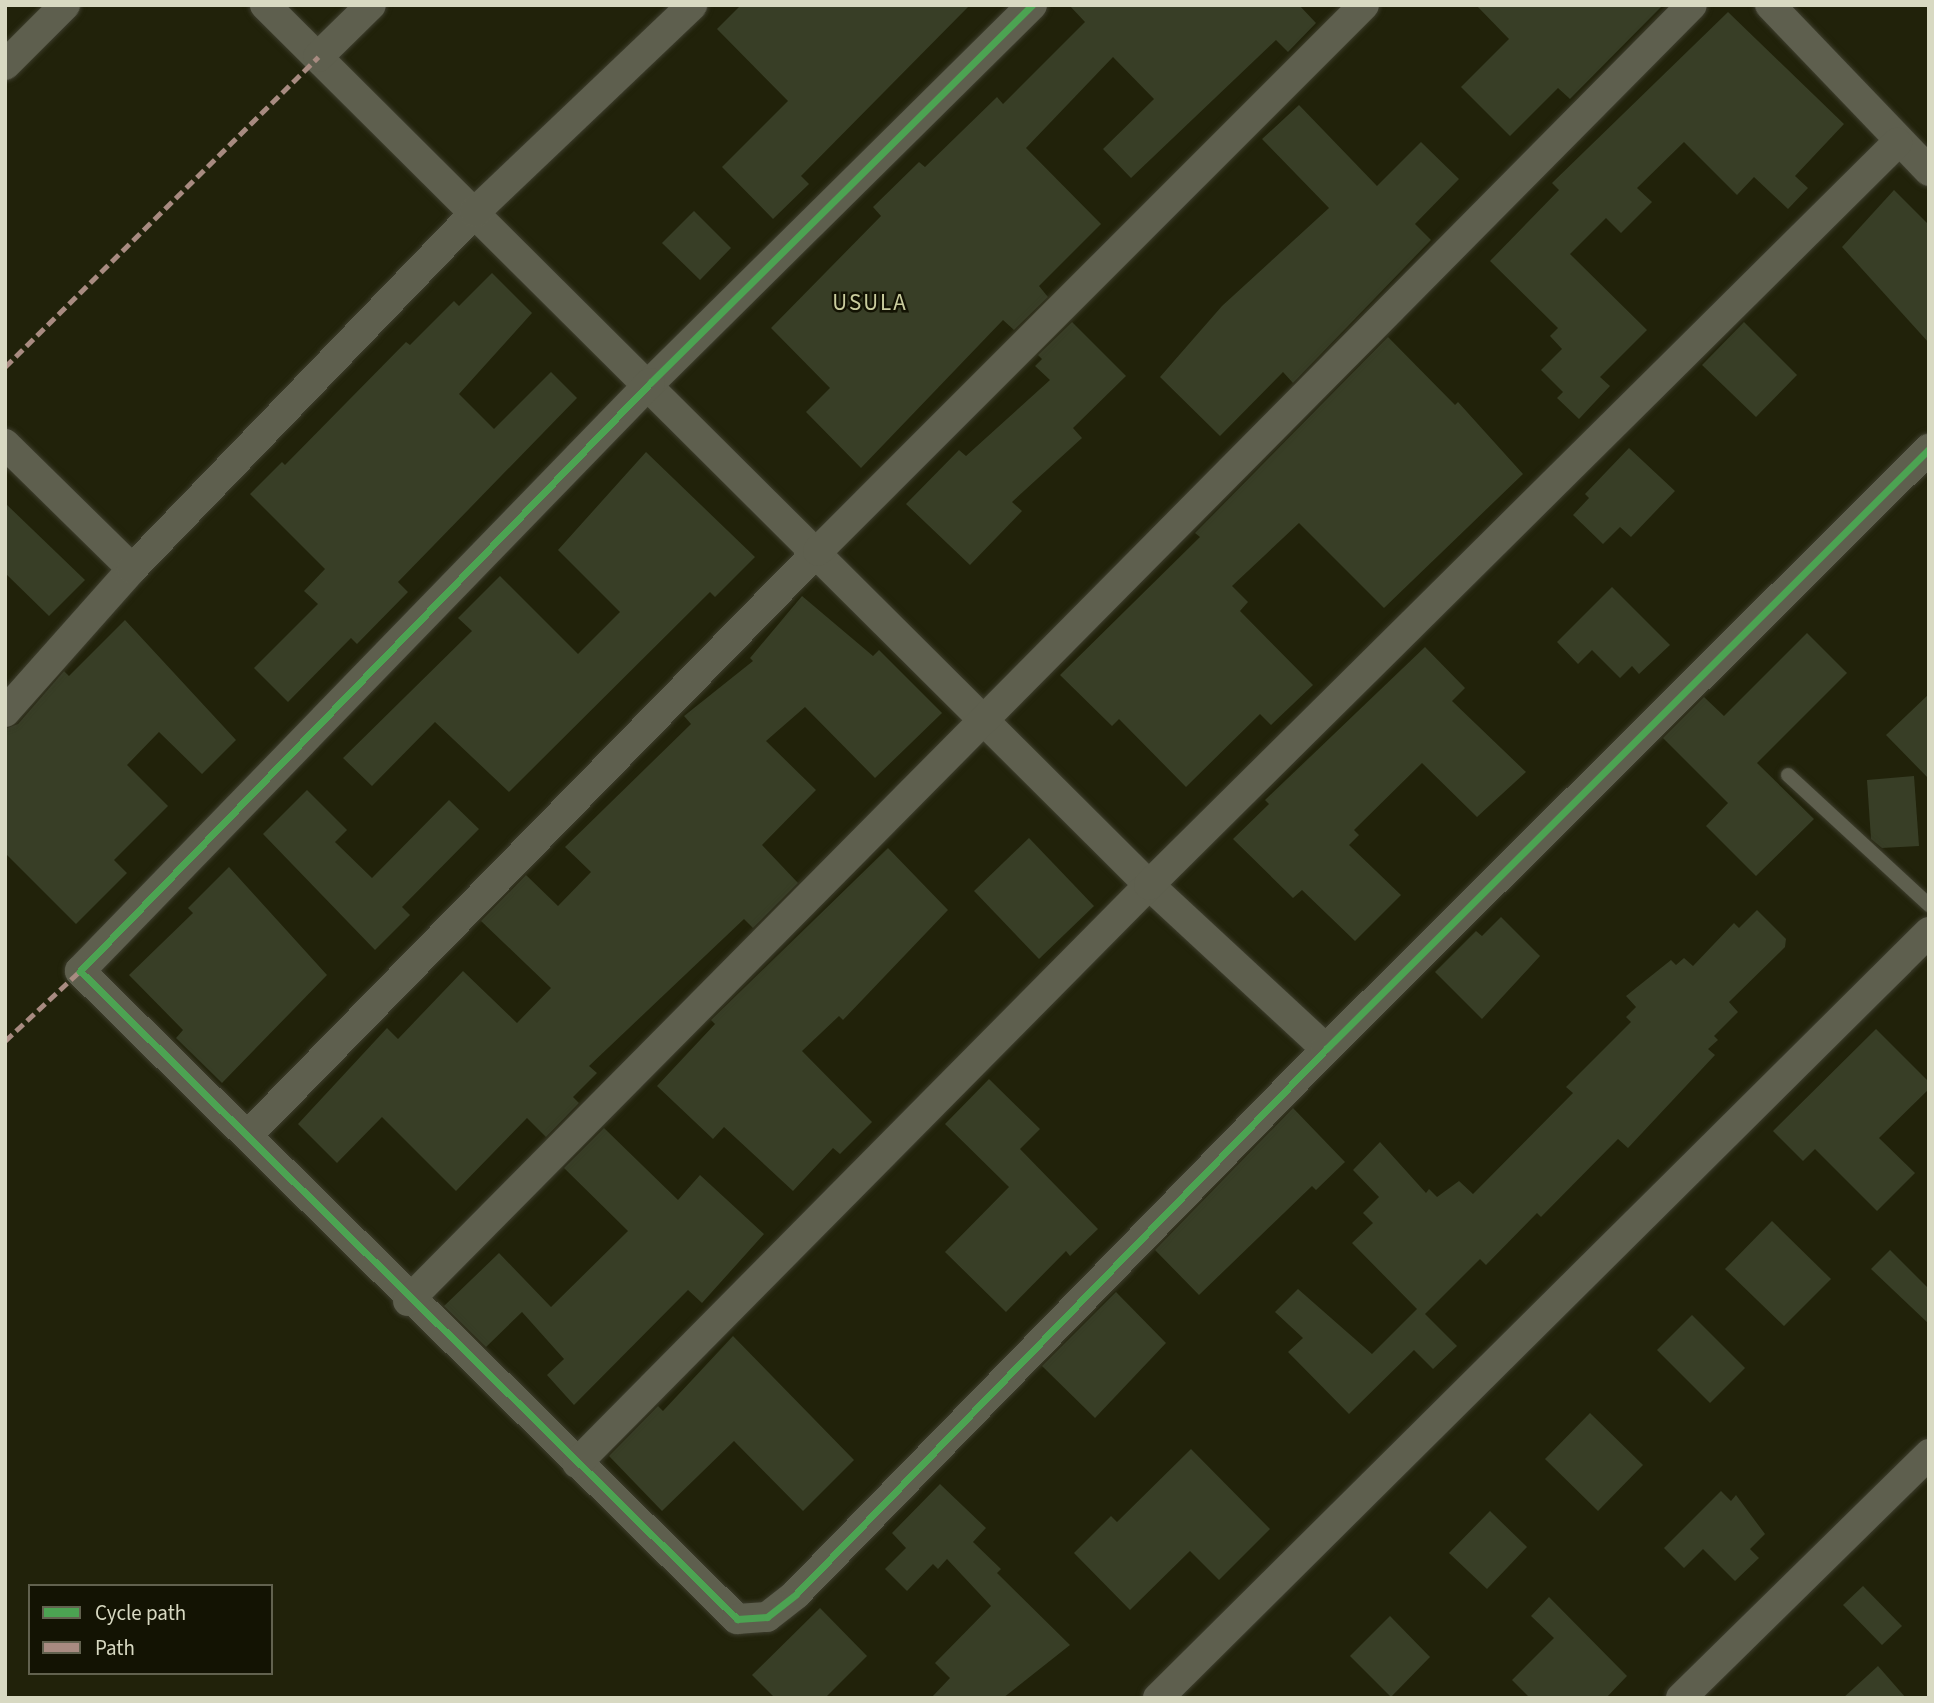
<!DOCTYPE html>
<html>
<head>
<meta charset="utf-8">
<style>
	body { margin:0 }
	#map { position:relative; width:1934px; height:1703px; overflow:hidden; background:#21220a; font-family:"Source Sans 3",sans-serif }
	div>[style] { position:absolute }
	.building>* { inset:0; background:#383e26 }
	.roads { filter:drop-shadow(0 0 2px #3d3d2d) drop-shadow(0 0 2px #3d3d2d) }
	.lane>* { height:14px; margin:-7px; padding:0 7px; transform-origin:7px; border-radius:7px; background:#5e5f4e }
	.street>* { height:30px; margin:-15px; padding:0 15px; transform-origin:15px; border-radius:15px; background:#5e5f4e }
	.quiet>* { height:5px; margin-top:-2.5px; transform-origin:0; background:repeating-linear-gradient(90deg,#a88b81 0 10px,transparent 0 15px) }
	.cycleway>* { height:7px; margin:-3.5px; padding:0 3.5px; transform-origin:3.5px; border-radius:3.5px; background:#4ca352 }
	span { translate:-50% -50%; white-space:nowrap; text-align:center; line-height:1.15; -webkit-text-stroke:5px #131303; paint-order:stroke }
	.neighbourhood-label { font-size:23px; color:#cacd9e; letter-spacing:2px }
	.frame { position:absolute; inset:0; border:7px solid #d8d9c2; pointer-events:none }
	.legend { position:absolute; left:28px; top:1584px; width:245px; height:91px; box-sizing:border-box; background:#131303; border:2px solid #62624f; margin:0; padding:9px 12px; list-style:none; font-size:21px; color:#d8d9c2 }
	.legend li { display:flex; align-items:center; gap:14px; height:35px }
	.legend b { width:35px; border:2px solid #62624f }
</style>
</head>
<body>
<div id="map">
	<div class="building">
		<div style="clip-path:polygon(741px 5px,970px 5px,801px 176px,809px 184px,773px 219px,722px 167px,788px 101px,717px 29px)"></div>
		<div style="clip-path:polygon(1069px 5px,1299px 5px,1316px 23px,1288px 52px,1276px 40px,1131px 178px,1103px 149px,1154px 99px,1113px 57px,1026px 148px,1101px 224px,1039px 286px,1048px 297px,1014px 330px,1003px 320px,861px 468px,806px 412px,830px 388px,771px 328px,881px 216px,873px 207px,919px 162px,925px 167px,997px 97px,1003px 104px,1085px 22px)"></div>
		<div style="clip-path:polygon(1476px 5px,1663px 5px,1570px 99px,1558px 88px,1510px 136px,1461px 87px,1509px 39px)"></div>
		<div style="clip-path:polygon(1728px 12px,1844px 124px,1795px 176px,1808px 188px,1788px 209px,1754px 177px,1737px 195px,1684px 142px,1637px 188px,1652px 202px,1621px 233px,1606px 218px,1570px 254px,1647px 330px,1600px 377px,1610px 386px,1579px 419px,1557px 398px,1563px 392px,1541px 370px,1562px 349px,1550px 336px,1558px 328px,1490px 261px,1559px 190px,1552px 183px)"></div>
		<div style="clip-path:polygon(1299px 105px,1377px 186px,1421px 142px,1459px 179px,1415px 224px,1431px 240px,1293px 383px,1283px 372px,1220px 436px,1160px 377px,1222px 306px,1329px 208px,1262px 139px)"></div>
		<div style="clip-path:polygon(1894px 190px,1929px 225px,1929px 343px,1842px 247px)"></div>
		<div style="clip-path:polygon(694px 211px,731px 248px,700px 280px,662px 243px)"></div>
		<div style="clip-path:polygon(492px 273px,532px 313px,459px 394px,494px 429px,551px 372px,577px 398px,398px 582px,408px 592px,357px 644px,351px 638px,288px 702px,254px 668px,318px 604px,304px 591px,325px 569px,250px 494px,282px 462px,285px 465px,406px 342px,410px 345px,454px 301px,459px 306px)"></div>
		<div style="clip-path:polygon(1072px 322px,1126px 376px,1073px 428px,1082px 438px,1012px 502px,1022px 511px,970px 565px,906px 504px,959px 450px,966px 456px,1050px 380px,1035px 366px,1042px 359px,1038px 355px)"></div>
		<div style="clip-path:polygon(1744px 322px,1797px 375px,1756px 417px,1702px 365px)"></div>
		<div style="clip-path:polygon(1388px 337px,1455px 405px,1458px 402px,1523px 474px,1384px 608px,1299px 523px,1232px 586px,1248px 602px,1240px 611px,1313px 685px,1271px 725px,1260px 714px,1186px 787px,1119px 719px,1112px 726px,1060px 675px,1200px 537px,1195px 533px)"></div>
		<div style="clip-path:polygon(1629px 448px,1675px 491px,1631px 537px,1620px 527px,1603px 544px,1573px 515px,1589px 498px,1585px 494px)"></div>
		<div style="clip-path:polygon(646px 452px,755px 557px,715px 597px,710px 592px,509px 792px,435px 722px,372px 786px,343px 758px,472px 631px,458px 618px,500px 576px,578px 654px,620px 612px,558px 550px)"></div>
		<div style="clip-path:polygon(5px 503px,85px 580px,49px 616px,5px 573px)"></div>
		<div style="clip-path:polygon(1612px 587px,1670px 645px,1639px 674px,1632px 666px,1620px 678px,1592px 650px,1578px 664px,1557px 642px)"></div>
		<div style="clip-path:polygon(802px 596px,873px 656px,879px 650px,942px 713px,875px 778px,805px 707px,766px 741px,816px 790px,762px 845px,798px 883px,753px 928px,744px 919px,589px 1066px,597px 1073px,573px 1097px,579px 1103px,546px 1137px,527px 1118px,456px 1191px,382px 1117px,337px 1163px,298px 1124px,387px 1028px,398px 1039px,463px 971px,517px 1023px,551px 988px,481px 921px,526px 875px,558px 906px,591px 872px,565px 847px,691px 724px,684px 716px,753px 661px,750px 658px)"></div>
		<div style="clip-path:polygon(125px 620px,236px 740px,202px 774px,159px 732px,127px 765px,168px 806px,114px 860px,127px 873px,76px 924px,5px 853px,5px 729px,18px 724px,64px 671px,69px 676px)"></div>
		<div style="clip-path:polygon(1807px 633px,1847px 673px,1757px 763px,1814px 819px,1756px 876px,1706px 826px,1728px 803px,1663px 738px,1704px 697px,1724px 716px)"></div>
		<div style="clip-path:polygon(1425px 647px,1465px 688px,1452px 701px,1526px 772px,1477px 817px,1422px 763px,1354px 830px,1359px 835px,1349px 845px,1401px 895px,1355px 941px,1302px 890px,1293px 898px,1233px 839px,1269px 804px,1265px 800px)"></div>
		<div style="clip-path:polygon(1929px 694px,1929px 779px,1886px 735px)"></div>
		<div style="clip-path:polygon(1914px 776px,1919px 846px,1882px 848px,1871px 839px,1867px 780px)"></div>
		<div style="clip-path:polygon(307px 790px,347px 830px,335px 842px,372px 878px,449px 800px,479px 829px,402px 907px,410px 915px,375px 950px,263px 834px)"></div>
		<div style="clip-path:polygon(1029px 838px,1094px 906px,1039px 959px,974px 891px)"></div>
		<div style="clip-path:polygon(888px 848px,948px 910px,843px 1020px,839px 1016px,802px 1051px,872px 1122px,840px 1154px,833px 1148px,793px 1191px,724px 1127px,713px 1139px,657px 1086px,715px 1024px,711px 1020px)"></div>
		<div style="clip-path:polygon(229px 867px,327px 975px,222px 1083px,176px 1038px,183px 1030px,129px 975px,193px 913px,188px 908px)"></div>
		<div style="clip-path:polygon(1757px 910px,1786px 939px,1785px 947px,1729px 1002px,1738px 1012px,1714px 1036px,1718px 1040px,1708px 1049px,1715px 1055px,1628px 1148px,1618px 1139px,1541px 1217px,1537px 1213px,1486px 1265px,1480px 1259px,1425px 1314px,1457px 1346px,1433px 1369px,1414px 1350px,1349px 1414px,1288px 1352px,1303px 1338px,1275px 1312px,1298px 1289px,1372px 1354px,1417px 1309px,1352px 1243px,1373px 1223px,1363px 1213px,1379px 1197px,1353px 1170px,1380px 1142px,1426px 1193px,1429px 1189px,1437px 1197px,1459px 1181px,1473px 1194px,1573px 1093px,1566px 1087px,1631px 1022px,1626px 1017px,1636px 1007px,1626px 996px,1671px 960px,1676px 965px,1684px 958px,1693px 966px,1734px 923px,1739px 928px)"></div>
		<div style="clip-path:polygon(1501px 917px,1540px 956px,1482px 1019px,1435px 972px,1476px 931px,1482px 936px)"></div>
		<div style="clip-path:polygon(1876px 1029px,1929px 1082px,1929px 1089px,1879px 1138px,1915px 1173px,1877px 1211px,1815px 1149px,1803px 1161px,1773px 1131px)"></div>
		<div style="clip-path:polygon(989px 1079px,1040px 1129px,1020px 1149px,1098px 1229px,1070px 1256px,1066px 1251px,1006px 1312px,945px 1252px,1009px 1187px,945px 1124px)"></div>
		<div style="clip-path:polygon(1293px 1108px,1345px 1162px,1316px 1190px,1312px 1186px,1199px 1295px,1155px 1250px)"></div>
		<div style="clip-path:polygon(604px 1128px,678px 1200px,700px 1175px,764px 1234px,702px 1303px,688px 1290px,574px 1405px,547px 1375px,564px 1359px,522px 1312px,486px 1347px,444px 1306px,499px 1253px,551px 1307px,628px 1231px,564px 1168px)"></div>
		<div style="clip-path:polygon(1772px 1221px,1831px 1279px,1784px 1326px,1725px 1269px)"></div>
		<div style="clip-path:polygon(1890px 1250px,1929px 1289px,1929px 1324px,1871px 1269px)"></div>
		<div style="clip-path:polygon(1116px 1292px,1166px 1343px,1095px 1418px,1042px 1366px)"></div>
		<div style="clip-path:polygon(1692px 1315px,1745px 1368px,1710px 1403px,1657px 1350px)"></div>
		<div style="clip-path:polygon(733px 1336px,854px 1460px,803px 1511px,734px 1441px,662px 1511px,609px 1456px,658px 1406px,663px 1411px)"></div>
		<div style="clip-path:polygon(1590px 1413px,1643px 1465px,1598px 1511px,1545px 1459px)"></div>
		<div style="clip-path:polygon(1191px 1449px,1270px 1529px,1219px 1580px,1190px 1551px,1130px 1610px,1074px 1553px,1111px 1516px,1117px 1522px)"></div>
		<div style="clip-path:polygon(940px 1484px,986px 1528px,973px 1542px,1001px 1569px,997px 1573px,1070px 1645px,1003px 1698px,931px 1698px,950px 1678px,935px 1663px,991px 1606px,947px 1559px,938px 1569px,933px 1564px,907px 1591px,885px 1569px,906px 1548px,892px 1533px)"></div>
		<div style="clip-path:polygon(1721px 1491px,1731px 1501px,1736px 1495px,1765px 1534px,1750px 1549px,1759px 1558px,1735px 1581px,1703px 1549px,1684px 1568px,1664px 1548px)"></div>
		<div style="clip-path:polygon(1490px 1511px,1527px 1547px,1487px 1589px,1449px 1553px)"></div>
		<div style="clip-path:polygon(1863px 1586px,1902px 1626px,1882px 1645px,1843px 1605px)"></div>
		<div style="clip-path:polygon(1549px 1597px,1627px 1676px,1606px 1698px,1530px 1698px,1512px 1680px,1554px 1638px,1531px 1616px)"></div>
		<div style="clip-path:polygon(820px 1608px,867px 1656px,825px 1698px,775px 1698px,752px 1675px)"></div>
		<div style="clip-path:polygon(1390px 1616px,1430px 1657px,1391px 1697px,1350px 1656px)"></div>
		<div style="clip-path:polygon(1878px 1666px,1906px 1698px,1843px 1698px)"></div>
	</div>
	<div class="roads">
		<div class="lane">
			<div style="left:1788px;top:775px;width:192px;rotate:42.7deg"></div>
		</div>
		<div class="street">
			<div style="left:265px;top:5px;width:1247px;rotate:44.87deg"></div>
			<div style="left:1149px;top:885px;width:241px;rotate:42.8deg"></div>
			<div style="left:1032px;top:5px;width:537px;rotate:135.3deg"></div>
			<div style="left:650px;top:383px;width:819px;rotate:134.11deg"></div>
			<div style="left:80px;top:971px;width:923px;rotate:44.6deg"></div>
			<div style="left:737px;top:1619px;width:30px;rotate:-4deg"></div>
			<div style="left:767px;top:1617px;width:37px;rotate:-38deg"></div>
			<div style="left:796px;top:1594px;width:760px;rotate:-45.8deg"></div>
			<div style="left:1326px;top:1049px;width:851px;rotate:-44.86deg"></div>
			<div style="left:1770px;top:5px;width:230px;rotate:46.2deg"></div>
			<div style="left:318px;top:57px;width:74px;rotate:-44.5deg"></div>
			<div style="left:5px;top:65px;width:85px;rotate:-45deg"></div>
			<div style="left:5px;top:444px;width:178px;rotate:44.5deg"></div>
			<div style="left:5px;top:712px;width:191px;rotate:-48.4deg"></div>
			<div style="left:132px;top:569px;width:495px;rotate:-46.1deg"></div>
			<div style="left:475px;top:212px;width:300px;rotate:-43.6deg"></div>
			<div style="left:248px;top:1135px;width:816px;rotate:-45.7deg"></div>
			<div style="left:818px;top:551px;width:772px;rotate:-45deg"></div>
			<div style="left:408px;top:1301px;width:1824px;rotate:-45.27deg"></div>
			<div style="left:577px;top:1463px;width:813px;rotate:-45.3deg"></div>
			<div style="left:1149px;top:885px;width:1054px;rotate:-44.77deg"></div>
			<div style="left:1158px;top:1698px;width:1087px;rotate:-44.81deg"></div>
			<div style="left:1681px;top:1698px;width:348px;rotate:-44.5deg"></div>
		</div>
	</div>
	<div class="quiet">
		<div style="left:5px;top:367px;width:441px;rotate:-44.7deg"></div>
		<div style="left:5px;top:1041px;width:103px;rotate:-43deg"></div>
	</div>
	<div class="cycleway">
		<div style="left:1032px;top:5px;width:537px;rotate:135.3deg"></div>
		<div style="left:650px;top:383px;width:819px;rotate:134.11deg"></div>
		<div style="left:80px;top:971px;width:923px;rotate:44.6deg"></div>
		<div style="left:737px;top:1619px;width:30px;rotate:-4deg"></div>
		<div style="left:767px;top:1617px;width:37px;rotate:-38deg"></div>
		<div style="left:796px;top:1594px;width:760px;rotate:-45.8deg"></div>
		<div style="left:1326px;top:1049px;width:851px;rotate:-44.86deg"></div>
	</div>
	<div class="neighbourhood-label">
		<span style="left:870px;top:303px">USULA</span>
	</div>
	<div class="frame"></div>
	<ul class="legend">
	<li><b style="height:9px;background:#4ca352"></b>Cycle path</li>
	<li><b style="height:9px;background:#a88b81"></b>Path</li>
	</ul>
</div>
</body>
</html>
